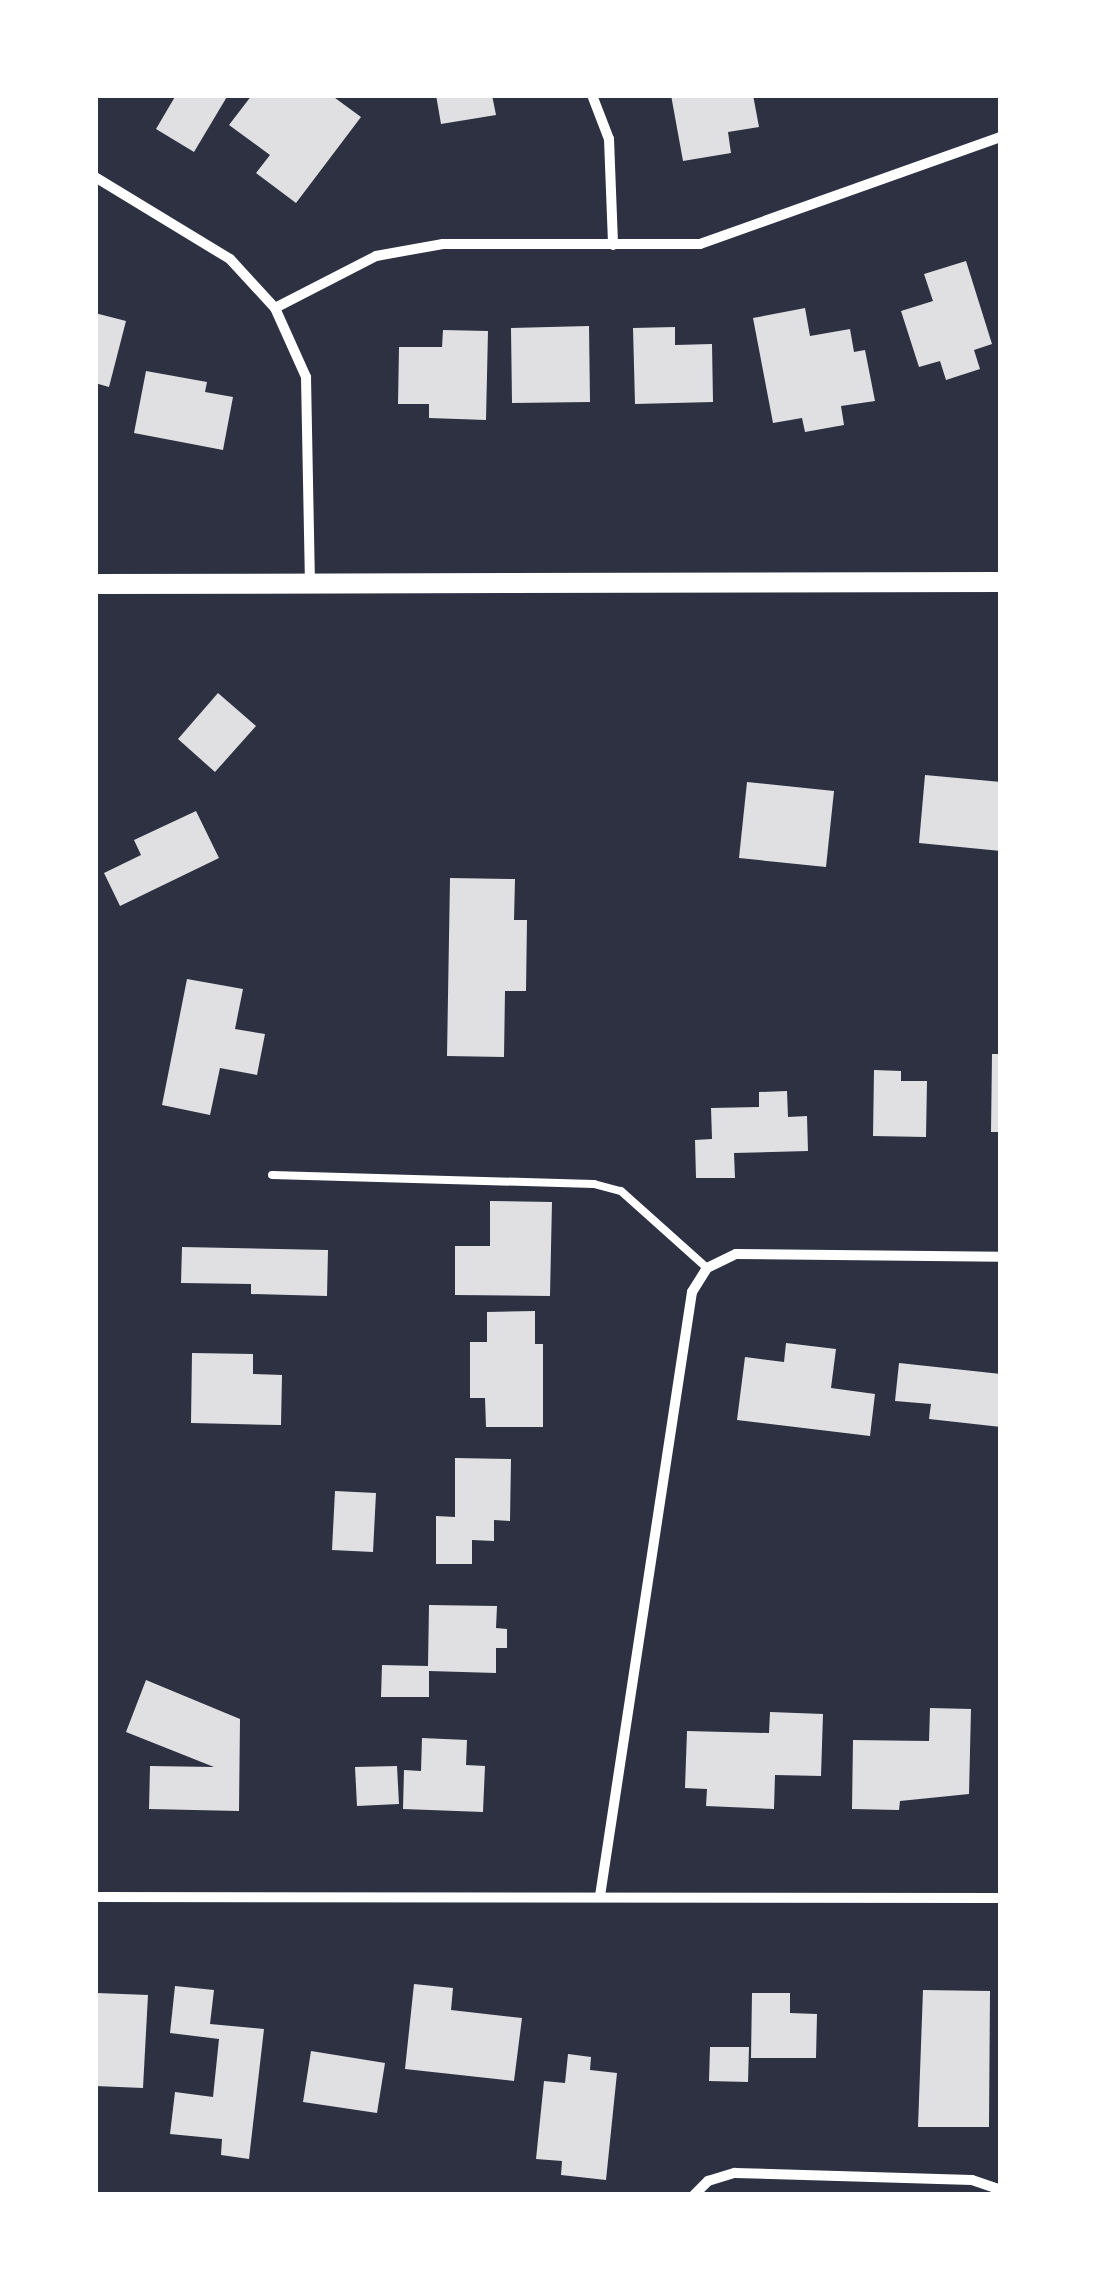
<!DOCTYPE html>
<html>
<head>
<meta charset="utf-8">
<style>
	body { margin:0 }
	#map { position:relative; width:1096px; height:2290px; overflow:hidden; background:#2d3142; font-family:"Archivo Narrow",sans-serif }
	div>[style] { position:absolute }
	.building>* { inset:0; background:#e0e0e3 }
	.service>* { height:8px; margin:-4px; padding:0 4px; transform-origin:4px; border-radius:4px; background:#fff }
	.minor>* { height:10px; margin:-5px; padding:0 5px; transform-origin:5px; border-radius:5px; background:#fff }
	.secondary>* { height:20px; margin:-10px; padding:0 10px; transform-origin:10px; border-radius:10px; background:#fff }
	span { translate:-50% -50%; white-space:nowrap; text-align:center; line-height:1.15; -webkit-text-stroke:8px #fff; paint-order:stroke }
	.frame { position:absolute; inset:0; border:98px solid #fff; pointer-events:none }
</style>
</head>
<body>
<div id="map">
	<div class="building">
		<div style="clip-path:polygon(176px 95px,228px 95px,194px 152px,156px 129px)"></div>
		<div style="clip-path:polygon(252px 95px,331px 95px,361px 117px,296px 203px,256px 173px,270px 155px,229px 125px)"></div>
		<div style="clip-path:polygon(436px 95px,492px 95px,496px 115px,441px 124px)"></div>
		<div style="clip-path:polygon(671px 95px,753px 95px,759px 127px,728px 132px,731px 153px,683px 161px)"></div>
		<div style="clip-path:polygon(966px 261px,992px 344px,974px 350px,980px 369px,946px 380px,940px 361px,919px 367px,901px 311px,933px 301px,924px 274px)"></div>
		<div style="clip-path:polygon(805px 308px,810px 336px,850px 329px,854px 352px,865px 350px,875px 401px,841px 406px,844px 425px,805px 432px,802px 418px,773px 423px,753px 318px)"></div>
		<div style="clip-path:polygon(95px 313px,126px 321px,109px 387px,95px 383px)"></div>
		<div style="clip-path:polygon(589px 326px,590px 402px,512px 403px,511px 328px)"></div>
		<div style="clip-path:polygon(675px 327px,675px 345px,712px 344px,713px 402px,635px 404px,633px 328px)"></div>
		<div style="clip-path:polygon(443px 330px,488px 331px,486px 420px,429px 418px,429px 404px,398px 404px,399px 347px,442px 347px)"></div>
		<div style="clip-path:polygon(146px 371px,207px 382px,205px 392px,233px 397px,223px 450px,134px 433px)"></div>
		<div style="clip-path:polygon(218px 693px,256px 726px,215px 772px,178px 739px)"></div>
		<div style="clip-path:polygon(925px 775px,1001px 782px,1001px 851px,919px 843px)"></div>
		<div style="clip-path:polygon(747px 782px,834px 791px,826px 867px,739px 858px)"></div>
		<div style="clip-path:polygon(196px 811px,219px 858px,120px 906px,104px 873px,141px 855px,134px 840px)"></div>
		<div style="clip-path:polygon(450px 878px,515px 879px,514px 920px,527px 920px,526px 991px,505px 991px,504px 1057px,447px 1056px)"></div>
		<div style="clip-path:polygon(187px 979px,243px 989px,235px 1029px,265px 1034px,257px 1075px,220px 1068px,210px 1115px,162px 1105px)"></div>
		<div style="clip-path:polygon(992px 1054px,1001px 1054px,1001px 1132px,991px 1132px)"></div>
		<div style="clip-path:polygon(874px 1070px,901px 1071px,901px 1081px,927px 1081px,926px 1137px,873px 1136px)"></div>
		<div style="clip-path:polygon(787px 1091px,788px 1117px,807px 1116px,808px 1151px,734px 1153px,735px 1178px,696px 1178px,695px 1140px,712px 1139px,711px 1108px,759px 1107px,759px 1092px)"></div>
		<div style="clip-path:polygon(490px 1201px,552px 1202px,550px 1296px,455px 1295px,455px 1246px,490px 1246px)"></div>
		<div style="clip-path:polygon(182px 1247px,328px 1250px,327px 1296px,251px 1294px,251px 1284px,181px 1283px)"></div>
		<div style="clip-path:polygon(535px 1311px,535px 1344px,543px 1344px,543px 1427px,486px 1427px,485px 1398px,470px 1398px,470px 1342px,487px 1342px,487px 1312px)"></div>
		<div style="clip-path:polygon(786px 1343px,836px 1349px,831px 1388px,875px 1394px,870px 1436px,737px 1420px,745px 1357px,784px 1362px)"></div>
		<div style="clip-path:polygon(192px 1353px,253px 1354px,253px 1374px,282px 1375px,281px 1425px,191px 1423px)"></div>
		<div style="clip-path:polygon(899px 1363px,1001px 1374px,1001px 1427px,929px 1419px,931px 1404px,895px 1401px)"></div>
		<div style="clip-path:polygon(455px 1458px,511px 1459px,510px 1521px,494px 1520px,494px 1541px,472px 1540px,472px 1564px,436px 1564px,436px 1516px,455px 1517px)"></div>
		<div style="clip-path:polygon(335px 1491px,376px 1493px,373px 1552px,332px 1550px)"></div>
		<div style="clip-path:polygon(429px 1605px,497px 1606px,496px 1628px,507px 1629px,507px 1648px,496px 1648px,496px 1673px,429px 1671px,429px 1697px,381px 1697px,382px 1665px,428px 1666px)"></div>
		<div style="clip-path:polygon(146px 1680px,240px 1719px,239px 1811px,149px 1809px,150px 1766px,214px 1767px,126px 1732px)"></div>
		<div style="clip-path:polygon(930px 1708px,971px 1709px,969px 1794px,900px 1801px,899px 1810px,852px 1809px,853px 1740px,929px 1741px)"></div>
		<div style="clip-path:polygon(770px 1712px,823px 1714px,821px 1776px,775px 1775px,774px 1809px,706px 1806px,707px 1789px,685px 1788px,687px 1731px,769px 1733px)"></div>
		<div style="clip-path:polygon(422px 1738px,467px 1740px,466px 1765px,485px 1766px,483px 1812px,403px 1809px,404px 1770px,421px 1771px)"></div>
		<div style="clip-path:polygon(397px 1766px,399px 1804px,357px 1806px,355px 1767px)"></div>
		<div style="clip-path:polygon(414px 1984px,453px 1988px,451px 2010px,522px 2018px,514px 2081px,405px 2069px)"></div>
		<div style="clip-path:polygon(175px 1986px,214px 1990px,210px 2024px,264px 2029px,249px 2159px,221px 2155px,222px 2139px,170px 2134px,175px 2092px,213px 2097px,219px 2039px,170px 2033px)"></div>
		<div style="clip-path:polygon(923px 1990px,990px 1991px,989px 2127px,918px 2127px)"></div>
		<div style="clip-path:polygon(97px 1993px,148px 1995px,143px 2088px,95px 2086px)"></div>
		<div style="clip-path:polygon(752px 1993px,790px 1993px,790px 2013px,817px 2014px,816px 2058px,751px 2058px)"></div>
		<div style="clip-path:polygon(710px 2047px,749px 2047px,748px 2082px,709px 2081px)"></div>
		<div style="clip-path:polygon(311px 2051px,385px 2063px,377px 2113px,303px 2102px)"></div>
		<div style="clip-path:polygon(568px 2054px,591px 2057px,590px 2070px,617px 2073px,606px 2180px,561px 2175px,562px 2161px,536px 2159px,544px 2081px,565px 2083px)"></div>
	</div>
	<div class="service">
		<div style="left:272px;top:1175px;width:322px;rotate:1.6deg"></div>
		<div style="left:594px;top:1184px;width:28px;rotate:15deg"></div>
		<div style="left:621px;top:1191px;width:115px;rotate:41.8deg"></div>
	</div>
	<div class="minor">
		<div style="left:592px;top:95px;width:47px;rotate:68.9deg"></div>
		<div style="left:609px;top:139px;width:106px;rotate:87.8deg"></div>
		<div style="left:95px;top:177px;width:158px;rotate:31.3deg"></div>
		<div style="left:230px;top:259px;width:67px;rotate:47.4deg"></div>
		<div style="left:275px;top:308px;width:76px;rotate:65.8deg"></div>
		<div style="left:306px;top:377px;width:206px;rotate:88.9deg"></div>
		<div style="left:275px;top:308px;width:114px;rotate:-27.2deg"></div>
		<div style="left:376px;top:256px;width:68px;rotate:-10.2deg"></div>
		<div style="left:443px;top:244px;width:257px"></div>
		<div style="left:700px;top:244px;width:319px;rotate:-19.6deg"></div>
		<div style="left:600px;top:1896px;width:611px;rotate:-81.34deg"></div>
		<div style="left:692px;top:1292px;width:28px;rotate:-58deg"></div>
		<div style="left:707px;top:1268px;width:32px;rotate:-26deg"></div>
		<div style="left:736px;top:1254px;width:265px;rotate:0.6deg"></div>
		<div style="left:95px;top:1897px;width:906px;rotate:0.06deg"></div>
		<div style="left:694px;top:2195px;width:20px;rotate:-45deg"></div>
		<div style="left:708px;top:2181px;width:28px;rotate:-17deg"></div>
		<div style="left:735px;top:2173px;width:237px;rotate:1.7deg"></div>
		<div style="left:972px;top:2180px;width:31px;rotate:19deg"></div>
	</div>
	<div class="secondary">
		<div style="left:95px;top:584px;width:906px;rotate:-0.13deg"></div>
	</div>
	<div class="frame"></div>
</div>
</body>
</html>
